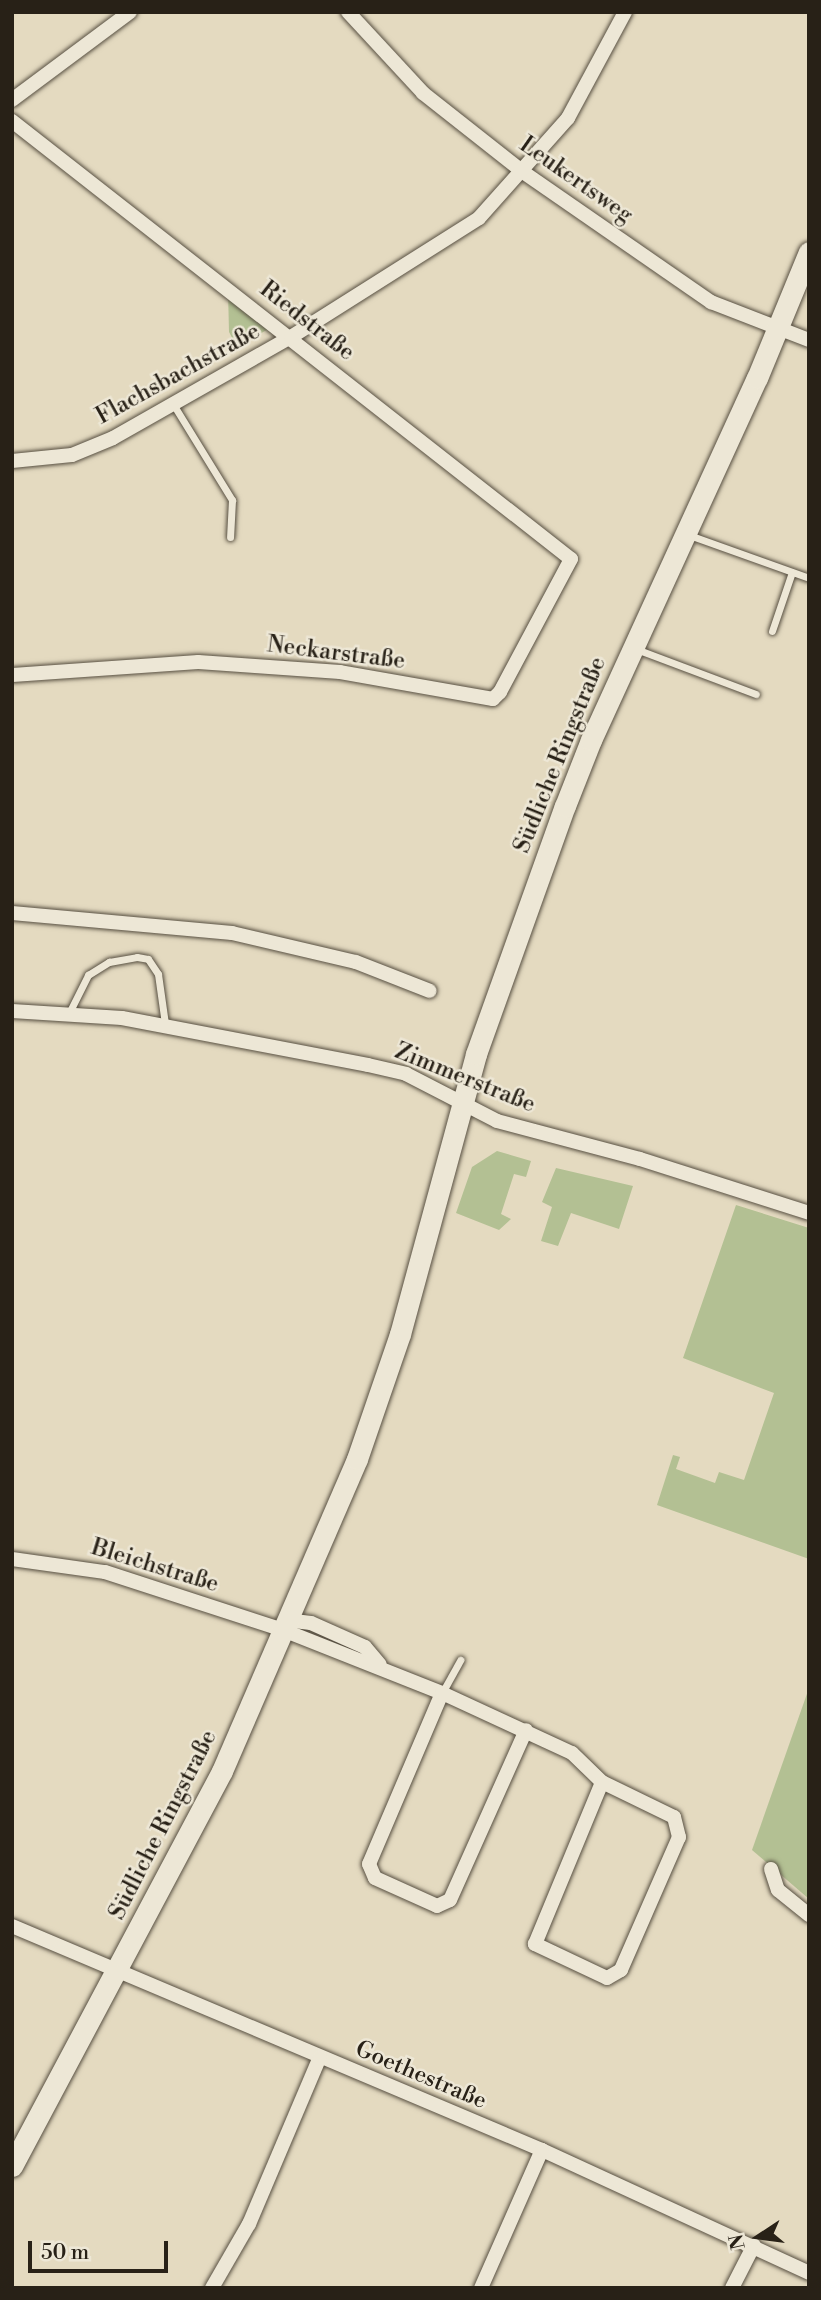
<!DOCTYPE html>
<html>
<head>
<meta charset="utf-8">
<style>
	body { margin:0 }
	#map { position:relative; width:821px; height:2300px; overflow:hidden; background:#e4dac0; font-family:"Libre Bodoni",serif }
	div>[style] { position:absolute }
	.green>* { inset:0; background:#b3c093 }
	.roads { filter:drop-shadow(0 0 2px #574f41) drop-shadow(0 0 2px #574f41) }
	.lane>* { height:7px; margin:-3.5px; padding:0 3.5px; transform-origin:3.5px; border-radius:3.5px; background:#ede7d6 }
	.street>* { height:14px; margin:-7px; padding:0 7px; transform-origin:7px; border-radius:7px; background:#ede7d6 }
	.secondary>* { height:21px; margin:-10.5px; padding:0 10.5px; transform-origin:10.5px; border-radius:10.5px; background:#ede7d6 }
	span { translate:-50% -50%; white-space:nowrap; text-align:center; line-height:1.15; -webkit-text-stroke:5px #ede7d6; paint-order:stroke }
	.street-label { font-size:23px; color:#282117 }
	.frame { position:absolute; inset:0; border:14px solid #282117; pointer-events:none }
	.north { position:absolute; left:723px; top:2202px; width:70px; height:70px; -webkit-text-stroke:5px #ede7d6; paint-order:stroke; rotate:257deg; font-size:19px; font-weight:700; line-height:28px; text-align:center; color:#282117 }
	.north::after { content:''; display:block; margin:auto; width:24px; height:32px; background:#282117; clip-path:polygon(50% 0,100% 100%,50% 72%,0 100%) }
	.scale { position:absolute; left:28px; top:2241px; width:140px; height:32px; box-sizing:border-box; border:4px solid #282117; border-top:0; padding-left:9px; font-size:21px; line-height:24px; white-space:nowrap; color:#282117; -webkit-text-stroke:5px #ede7d6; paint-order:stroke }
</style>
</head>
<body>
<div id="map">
	<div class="green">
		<div style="clip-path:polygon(228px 291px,270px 328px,237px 347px,229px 332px)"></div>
		<div style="clip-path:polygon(497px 1151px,531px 1161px,526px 1177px,514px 1174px,501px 1214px,511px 1219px,499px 1230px,456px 1213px,472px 1167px)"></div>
		<div style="clip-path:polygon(556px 1168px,633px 1186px,619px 1229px,571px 1213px,558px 1246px,541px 1241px,552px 1207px,542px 1202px)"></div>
		<div style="clip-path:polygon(736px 1205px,809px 1228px,809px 1559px,657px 1505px,673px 1455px,680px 1457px,676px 1469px,715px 1483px,719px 1472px,744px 1480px,774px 1393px,683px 1358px)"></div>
		<div style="clip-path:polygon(809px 1688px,809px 1899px,752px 1850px)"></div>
	</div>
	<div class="roads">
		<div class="lane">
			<div style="left:173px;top:404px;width:113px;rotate:58.4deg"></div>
			<div style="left:232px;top:500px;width:37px;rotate:93deg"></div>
			<div style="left:689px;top:535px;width:127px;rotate:19.7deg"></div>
			<div style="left:772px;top:631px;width:62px;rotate:-71.3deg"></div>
			<div style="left:636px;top:649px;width:128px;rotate:20.6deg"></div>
			<div style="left:68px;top:1015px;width:45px;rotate:-63.4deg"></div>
			<div style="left:88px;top:975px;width:25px;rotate:-32deg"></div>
			<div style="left:109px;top:962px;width:28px;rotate:-10deg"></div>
			<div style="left:137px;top:957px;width:11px;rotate:10deg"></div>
			<div style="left:148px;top:959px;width:18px;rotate:56deg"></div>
			<div style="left:158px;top:974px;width:50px;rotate:82deg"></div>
			<div style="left:442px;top:1693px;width:38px;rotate:-61deg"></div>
		</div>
		<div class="street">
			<div style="left:348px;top:12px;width:110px;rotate:47.2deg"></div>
			<div style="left:423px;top:93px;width:127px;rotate:38.3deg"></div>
			<div style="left:523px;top:172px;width:229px;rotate:34.7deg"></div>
			<div style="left:711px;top:302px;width:105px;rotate:21.2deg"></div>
			<div style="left:12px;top:100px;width:147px;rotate:-36.7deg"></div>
			<div style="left:12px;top:121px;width:710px;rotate:38.08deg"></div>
			<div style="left:571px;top:559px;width:151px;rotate:118.1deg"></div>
			<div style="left:500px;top:692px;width:10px;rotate:135deg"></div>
			<div style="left:493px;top:699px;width:155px;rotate:-170deg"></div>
			<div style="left:340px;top:672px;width:142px;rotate:-176deg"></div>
			<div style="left:198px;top:662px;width:186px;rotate:176deg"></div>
			<div style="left:12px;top:461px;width:60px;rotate:-5.7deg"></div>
			<div style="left:72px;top:455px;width:44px;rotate:-22.5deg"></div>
			<div style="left:113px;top:438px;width:205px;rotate:-29.6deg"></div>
			<div style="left:291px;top:337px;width:222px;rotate:-32.3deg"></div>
			<div style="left:479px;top:218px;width:134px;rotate:-48.3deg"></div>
			<div style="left:568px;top:118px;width:120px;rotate:-61.7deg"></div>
			<div style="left:12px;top:913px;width:221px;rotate:5.2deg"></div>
			<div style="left:232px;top:933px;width:127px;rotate:13.2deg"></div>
			<div style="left:356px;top:962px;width:79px;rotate:21.4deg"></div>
			<div style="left:12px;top:1011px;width:110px;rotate:3.6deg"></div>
			<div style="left:122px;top:1018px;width:250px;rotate:10.8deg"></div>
			<div style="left:368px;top:1065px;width:39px;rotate:13deg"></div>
			<div style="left:406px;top:1074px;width:102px;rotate:27.3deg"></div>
			<div style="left:497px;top:1121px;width:148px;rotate:14.9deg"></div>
			<div style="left:640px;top:1159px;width:177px;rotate:17.7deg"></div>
			<div style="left:12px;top:1559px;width:94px;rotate:8deg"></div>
			<div style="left:105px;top:1572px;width:187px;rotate:18deg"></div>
			<div style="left:283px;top:1630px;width:171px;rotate:21.6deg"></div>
			<div style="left:442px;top:1693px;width:186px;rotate:113.1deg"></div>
			<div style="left:369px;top:1864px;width:15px;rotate:67deg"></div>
			<div style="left:375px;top:1878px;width:68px;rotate:24.3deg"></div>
			<div style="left:437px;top:1906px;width:14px;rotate:-25deg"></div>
			<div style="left:450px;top:1900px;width:186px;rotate:-65.9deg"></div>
			<div style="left:286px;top:1620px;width:25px;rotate:7deg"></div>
			<div style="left:311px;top:1623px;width:59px;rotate:24deg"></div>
			<div style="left:365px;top:1647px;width:23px;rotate:50deg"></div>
			<div style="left:442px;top:1693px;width:143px;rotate:24.8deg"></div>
			<div style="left:572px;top:1753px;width:42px;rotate:44deg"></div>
			<div style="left:602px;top:1782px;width:80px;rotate:25.9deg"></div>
			<div style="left:674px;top:1817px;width:21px;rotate:76deg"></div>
			<div style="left:679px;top:1837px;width:145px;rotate:113.6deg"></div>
			<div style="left:621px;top:1970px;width:16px;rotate:150deg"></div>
			<div style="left:607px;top:1978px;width:80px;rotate:-154.7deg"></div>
			<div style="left:535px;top:1944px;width:175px;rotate:-67.5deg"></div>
			<div style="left:771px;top:1869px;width:22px;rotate:72deg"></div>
			<div style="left:778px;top:1890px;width:40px;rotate:39deg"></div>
			<div style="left:12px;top:1926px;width:575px;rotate:22.91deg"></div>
			<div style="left:542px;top:2150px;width:294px;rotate:24.7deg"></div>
			<div style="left:212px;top:2288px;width:74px;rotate:-60deg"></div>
			<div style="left:249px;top:2224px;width:181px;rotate:-67deg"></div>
			<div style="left:481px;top:2288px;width:151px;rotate:-66.2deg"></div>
			<div style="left:732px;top:2288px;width:48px;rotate:-62.9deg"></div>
		</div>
		<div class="secondary">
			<div style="left:12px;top:2166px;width:447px;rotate:-62deg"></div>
			<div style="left:222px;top:1771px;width:340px;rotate:-66.6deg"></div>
			<div style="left:357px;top:1459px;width:132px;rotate:-71deg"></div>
			<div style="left:400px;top:1334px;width:290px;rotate:-74.8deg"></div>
			<div style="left:476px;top:1054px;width:263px;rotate:-70.3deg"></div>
			<div style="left:565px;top:806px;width:71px;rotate:-68.5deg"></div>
			<div style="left:591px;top:740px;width:398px;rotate:-65.4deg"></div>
			<div style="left:757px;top:378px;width:136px;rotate:-67.6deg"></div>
		</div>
	</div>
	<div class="street-label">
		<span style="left:576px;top:180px;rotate:35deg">Leukertsweg</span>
		<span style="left:307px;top:321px;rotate:38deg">Riedstraße</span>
		<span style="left:178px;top:374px;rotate:-29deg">Flachsbachstraße</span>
		<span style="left:336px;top:653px;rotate:7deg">Neckarstraße</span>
		<span style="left:560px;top:755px;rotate:-68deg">Südliche Ringstraße</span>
		<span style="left:465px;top:1078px;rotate:22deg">Zimmerstraße</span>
		<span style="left:155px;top:1566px;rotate:17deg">Bleichstraße</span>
		<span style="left:163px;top:1825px;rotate:-63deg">Südliche Ringstraße</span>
		<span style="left:421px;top:2075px;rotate:23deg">Goethestraße</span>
	</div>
	<div class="frame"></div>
	<div class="north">N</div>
	<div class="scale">50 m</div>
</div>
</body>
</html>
